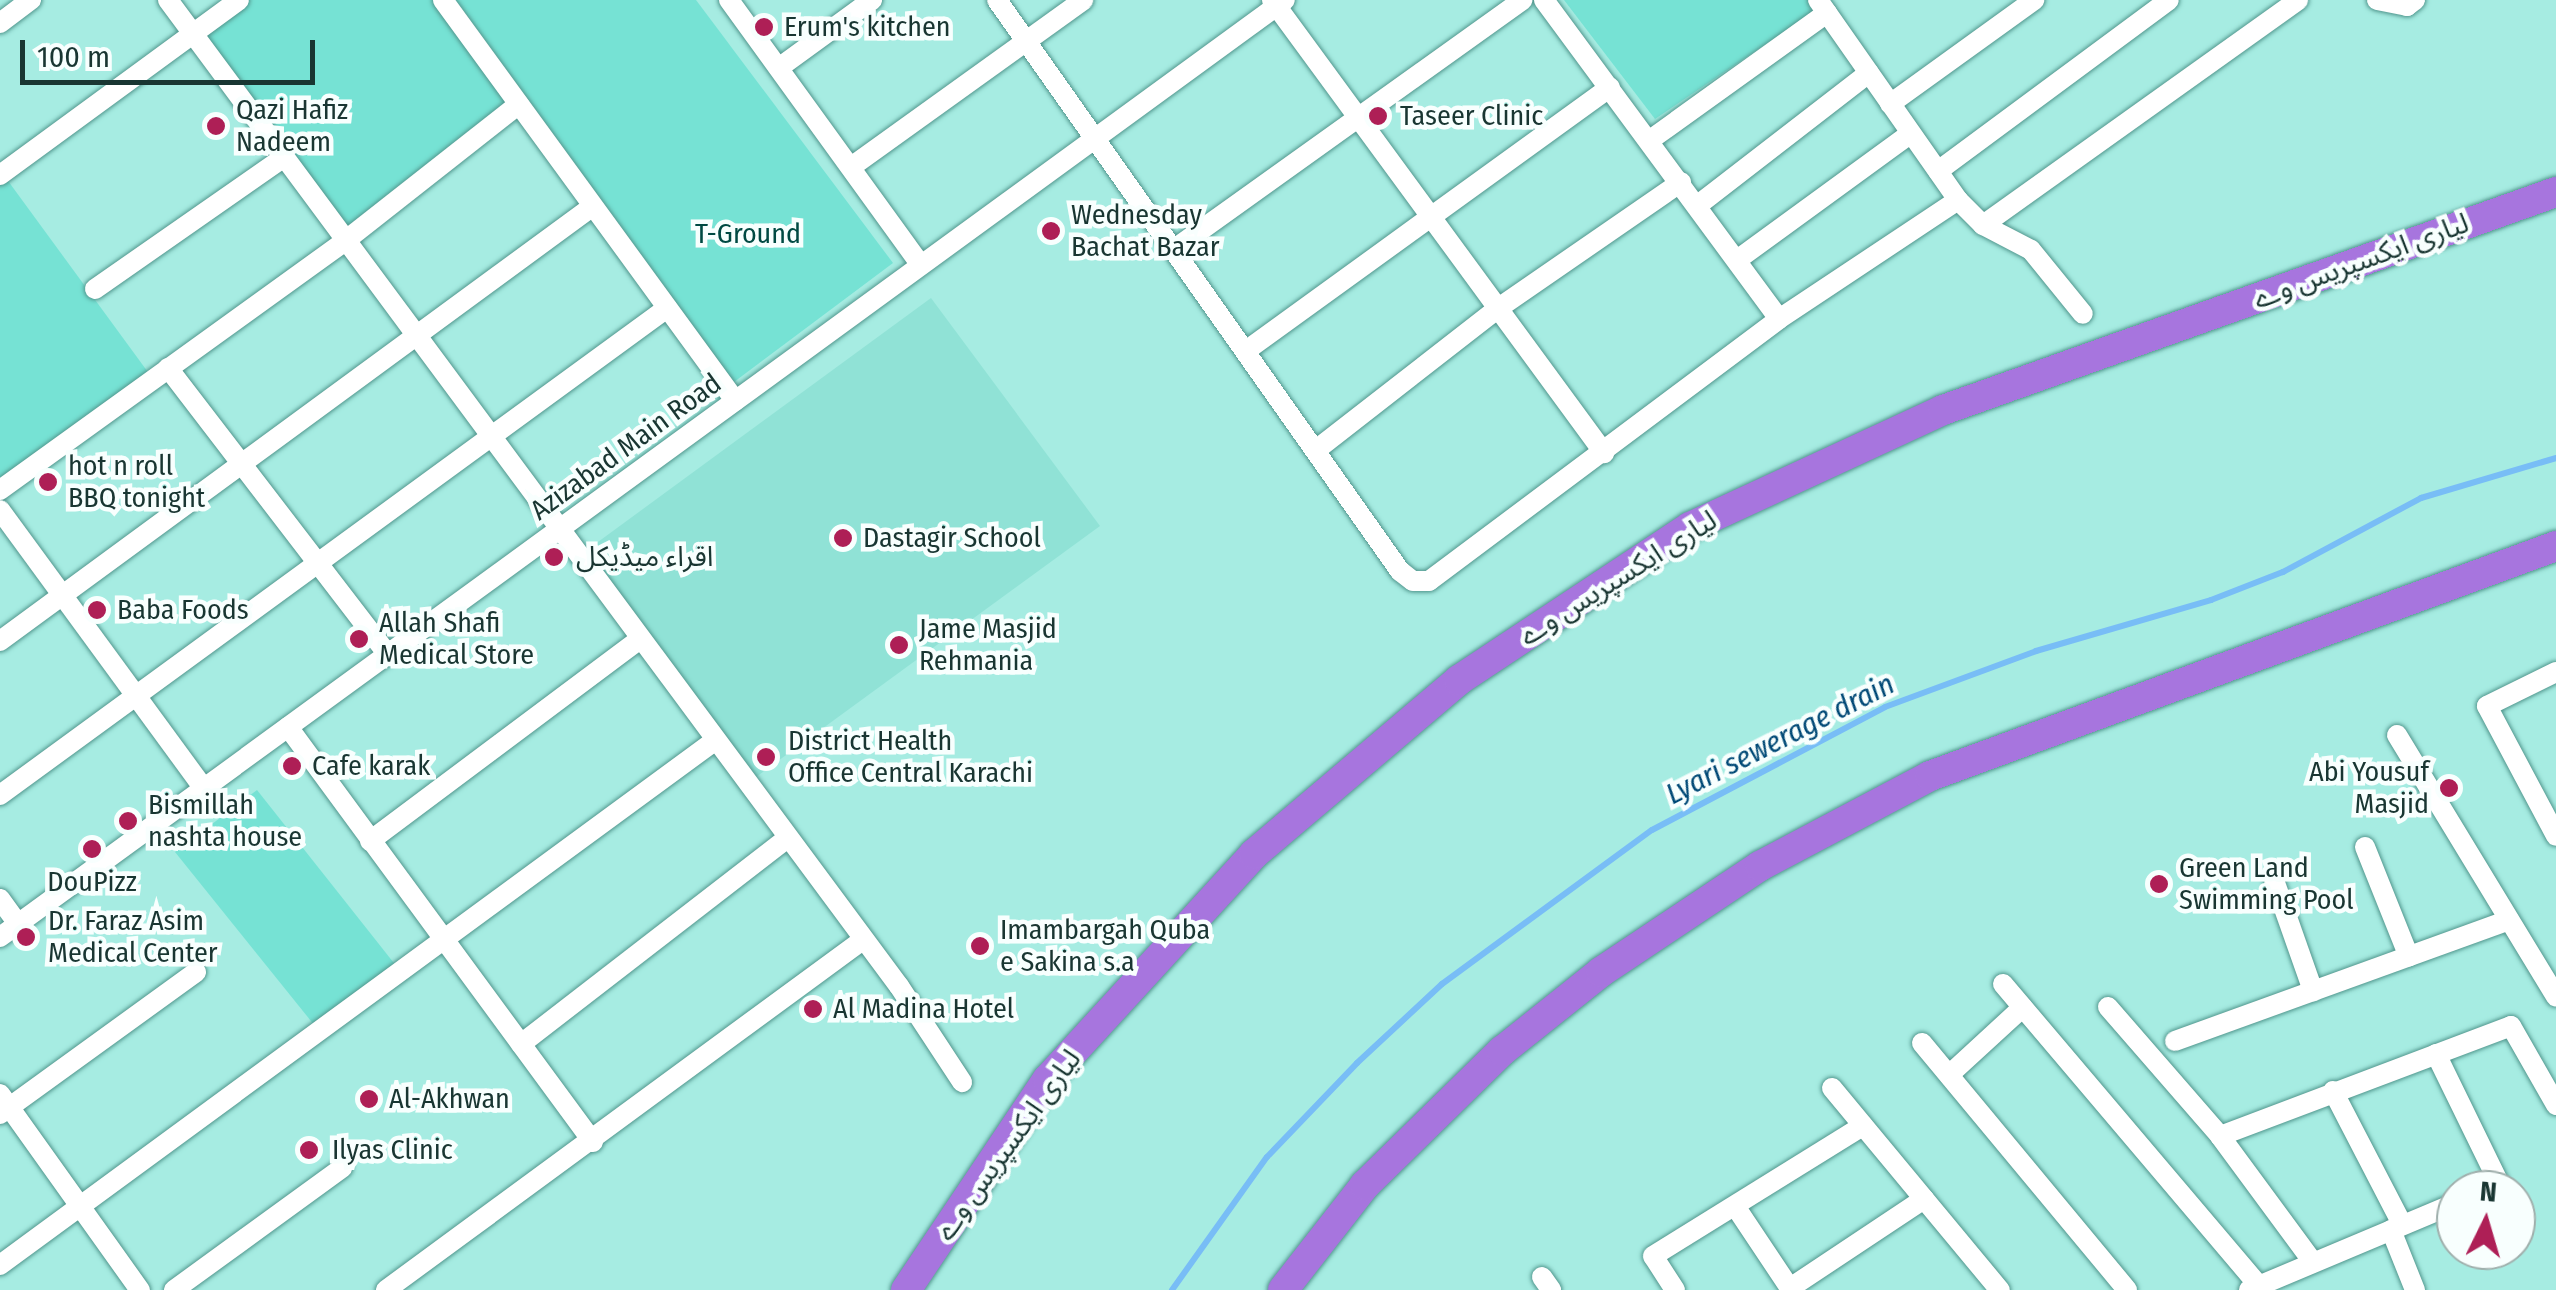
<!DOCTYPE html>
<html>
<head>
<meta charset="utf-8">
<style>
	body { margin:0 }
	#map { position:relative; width:2556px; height:1290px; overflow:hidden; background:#a6ece2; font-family:"Fira Sans Condensed","Noto Sans Arabic",sans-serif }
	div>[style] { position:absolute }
	.built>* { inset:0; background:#90e2d6 }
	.green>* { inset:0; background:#76e2d4 }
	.stream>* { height:6px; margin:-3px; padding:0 3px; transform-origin:3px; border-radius:3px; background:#78bdf6 }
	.roads { filter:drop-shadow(0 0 2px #51968d) drop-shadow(0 0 2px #51968d) }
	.minor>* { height:20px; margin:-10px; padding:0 10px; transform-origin:10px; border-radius:10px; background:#fff }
	.highway>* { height:30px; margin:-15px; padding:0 15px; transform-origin:15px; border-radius:15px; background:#a775de }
	.dots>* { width:28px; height:28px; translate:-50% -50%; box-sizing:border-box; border:5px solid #f8fffe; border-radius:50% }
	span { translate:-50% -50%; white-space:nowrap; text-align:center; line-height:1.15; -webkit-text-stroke:9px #f8fffe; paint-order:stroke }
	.poi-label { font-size:28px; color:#193632 }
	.left { translate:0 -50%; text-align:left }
	.right { translate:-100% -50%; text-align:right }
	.park-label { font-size:28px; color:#004a43 }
	.street-label { font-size:28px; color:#193632 }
	.water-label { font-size:30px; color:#004976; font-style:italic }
	.north { position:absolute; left:2436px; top:1170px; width:100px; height:100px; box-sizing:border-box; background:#f8fffe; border:2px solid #9fafac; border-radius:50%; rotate:5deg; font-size:28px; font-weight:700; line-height:40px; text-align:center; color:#193632 }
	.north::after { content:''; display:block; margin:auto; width:35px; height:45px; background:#ae1f56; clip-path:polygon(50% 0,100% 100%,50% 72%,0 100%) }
	.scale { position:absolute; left:20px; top:40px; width:295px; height:45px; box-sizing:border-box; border:5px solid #193632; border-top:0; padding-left:12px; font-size:30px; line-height:35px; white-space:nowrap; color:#193632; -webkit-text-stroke:8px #f8fffe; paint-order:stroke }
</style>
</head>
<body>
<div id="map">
	<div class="built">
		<div style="clip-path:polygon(931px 298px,1100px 526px,756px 777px,587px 550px)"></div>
	</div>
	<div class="green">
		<div style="clip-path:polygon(239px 0,443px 0,519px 104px,345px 241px,193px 34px)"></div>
		<div style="clip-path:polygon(456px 0,696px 0,893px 263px,734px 382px)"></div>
		<div style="clip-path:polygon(1564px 0,1809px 0,1816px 10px,1655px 119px)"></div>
		<div style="clip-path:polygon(3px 174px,153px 379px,0 490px,0 177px)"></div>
		<div style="clip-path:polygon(257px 790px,401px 972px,319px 1031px,175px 852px)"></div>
	</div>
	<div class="stream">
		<div style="left:1172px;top:1290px;width:163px;rotate:-54.5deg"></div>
		<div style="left:1267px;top:1157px;width:130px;rotate:-46.2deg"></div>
		<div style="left:1357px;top:1063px;width:116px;rotate:-42.9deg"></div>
		<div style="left:1442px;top:984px;width:260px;rotate:-36.3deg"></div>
		<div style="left:1652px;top:830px;width:263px;rotate:-27.8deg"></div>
		<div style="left:1885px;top:707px;width:161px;rotate:-20.3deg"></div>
		<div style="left:2036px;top:651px;width:182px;rotate:-16.2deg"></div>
		<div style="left:2211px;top:600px;width:77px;rotate:-21.3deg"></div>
		<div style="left:2283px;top:572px;width:157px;rotate:-28.2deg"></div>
		<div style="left:2421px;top:498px;width:141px;rotate:-16.5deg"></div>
	</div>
	<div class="roads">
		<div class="minor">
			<div style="left:168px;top:0;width:1227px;rotate:53.45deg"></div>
			<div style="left:899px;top:986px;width:115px;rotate:56.7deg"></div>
			<div style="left:443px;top:0;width:496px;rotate:53.9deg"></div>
			<div style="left:729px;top:0;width:327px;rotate:54.1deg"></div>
			<div style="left:997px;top:0;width:699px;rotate:54.79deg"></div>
			<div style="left:1400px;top:571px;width:16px;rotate:38deg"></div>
			<div style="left:1413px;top:581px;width:16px"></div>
			<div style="left:1429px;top:581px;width:437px;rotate:-36.8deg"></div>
			<div style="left:1779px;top:319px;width:215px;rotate:-33.6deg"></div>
			<div style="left:1272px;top:0;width:562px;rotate:53.76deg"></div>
			<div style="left:1544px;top:0;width:396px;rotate:53.6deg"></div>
			<div style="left:1818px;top:0;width:244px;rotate:55deg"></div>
			<div style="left:1958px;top:200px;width:35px;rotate:45deg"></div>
			<div style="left:1983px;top:225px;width:54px;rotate:27.5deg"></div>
			<div style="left:2031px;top:250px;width:82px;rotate:50.9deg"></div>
			<div style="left:2377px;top:0;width:31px;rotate:11deg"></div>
			<div style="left:2407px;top:6px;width:10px;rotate:-37deg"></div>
			<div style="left:0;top:23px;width:39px;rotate:-37deg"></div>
			<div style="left:780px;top:67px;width:114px;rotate:-36.1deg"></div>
			<div style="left:1890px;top:104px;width:178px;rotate:-35.8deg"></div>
			<div style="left:1650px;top:140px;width:218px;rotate:-35.7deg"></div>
			<div style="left:851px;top:167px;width:286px;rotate:-35.7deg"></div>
			<div style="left:1938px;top:171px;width:287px;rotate:-36.5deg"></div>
			<div style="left:0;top:175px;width:296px;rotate:-36.2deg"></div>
			<div style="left:1698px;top:205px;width:216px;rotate:-37.7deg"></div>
			<div style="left:1983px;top:225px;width:387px;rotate:-35.5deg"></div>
			<div style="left:1176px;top:248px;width:426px;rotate:-35.6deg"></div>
			<div style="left:1737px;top:260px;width:215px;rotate:-36.1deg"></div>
			<div style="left:95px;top:289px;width:231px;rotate:-34.9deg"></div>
			<div style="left:1247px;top:350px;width:448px;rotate:-35.9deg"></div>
			<div style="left:168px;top:368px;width:362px;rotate:52.5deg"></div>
			<div style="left:1316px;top:450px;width:233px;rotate:-37.9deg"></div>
			<div style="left:1500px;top:307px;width:220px;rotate:-34.6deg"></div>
			<div style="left:0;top:490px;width:425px;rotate:-35.8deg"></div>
			<div style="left:345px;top:241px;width:221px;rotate:-38.2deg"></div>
			<div style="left:0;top:510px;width:346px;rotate:53.8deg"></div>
			<div style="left:0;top:641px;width:735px;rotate:-36.26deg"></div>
			<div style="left:2556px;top:672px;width:77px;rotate:153.8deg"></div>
			<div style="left:2487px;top:706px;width:147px;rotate:62deg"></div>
			<div style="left:288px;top:727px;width:515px;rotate:53.69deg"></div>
			<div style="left:2397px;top:735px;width:306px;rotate:58.7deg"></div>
			<div style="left:0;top:795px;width:826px;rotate:-36.13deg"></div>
			<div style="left:370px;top:841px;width:336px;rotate:-36.8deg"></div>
			<div style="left:2365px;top:847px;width:118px;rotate:68.2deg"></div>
			<div style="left:2274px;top:880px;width:118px;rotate:70.6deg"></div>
			<div style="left:0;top:899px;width:31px;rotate:54deg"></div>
			<div style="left:0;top:937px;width:1590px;rotate:-36.1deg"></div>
			<div style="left:2003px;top:984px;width:396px;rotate:49.7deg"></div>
			<div style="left:2108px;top:1007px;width:171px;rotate:49deg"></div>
			<div style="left:2220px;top:1136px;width:157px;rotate:53.6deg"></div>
			<div style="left:2175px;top:1041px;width:355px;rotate:-19.9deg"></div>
			<div style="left:1922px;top:1043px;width:321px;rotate:50.3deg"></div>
			<div style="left:521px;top:1044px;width:334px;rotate:-37.7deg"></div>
			<div style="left:2436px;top:1054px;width:146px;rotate:64deg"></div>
			<div style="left:2500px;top:1185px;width:14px;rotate:159deg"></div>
			<div style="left:1949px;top:1075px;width:100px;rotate:-42.6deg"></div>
			<div style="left:1832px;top:1088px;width:263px;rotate:50.3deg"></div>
			<div style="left:2333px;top:1091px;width:150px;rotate:62.6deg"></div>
			<div style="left:0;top:1094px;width:241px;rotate:54.5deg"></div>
			<div style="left:0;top:1114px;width:242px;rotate:-35.9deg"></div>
			<div style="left:2220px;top:1136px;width:311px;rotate:-20.7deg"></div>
			<div style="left:2511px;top:1026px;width:91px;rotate:60.3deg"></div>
			<div style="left:1735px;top:1206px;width:101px;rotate:56.3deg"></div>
			<div style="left:2391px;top:1230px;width:65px;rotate:68.2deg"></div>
			<div style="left:0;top:1265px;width:884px;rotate:-36.26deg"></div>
			<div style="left:1542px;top:1277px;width:16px;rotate:55deg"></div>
			<div style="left:1790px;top:1288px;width:161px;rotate:-33.6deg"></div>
			<div style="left:174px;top:1290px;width:208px;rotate:-36deg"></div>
			<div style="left:386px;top:1290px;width:588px;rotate:-36.29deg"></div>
			<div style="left:1675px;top:1290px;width:40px;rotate:-122.9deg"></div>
			<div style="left:1653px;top:1256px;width:247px;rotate:-31.8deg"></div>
			<div style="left:2249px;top:1290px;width:225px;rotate:-22.8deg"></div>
		</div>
		<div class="highway">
			<div style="left:906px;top:1290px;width:254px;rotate:-56.1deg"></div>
			<div style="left:1048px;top:1079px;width:305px;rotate:-47.5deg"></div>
			<div style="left:1254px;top:854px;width:269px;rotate:-40.3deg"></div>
			<div style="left:1459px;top:680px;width:277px;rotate:-33.5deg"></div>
			<div style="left:1690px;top:527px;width:279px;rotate:-24.8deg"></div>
			<div style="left:1943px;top:410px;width:651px;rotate:-19.58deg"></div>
			<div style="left:1283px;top:1290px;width:133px;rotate:-52deg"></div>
			<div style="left:1365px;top:1185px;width:192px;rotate:-44.4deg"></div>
			<div style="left:1502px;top:1051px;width:127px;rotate:-38.6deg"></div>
			<div style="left:1601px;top:972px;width:191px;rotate:-33.7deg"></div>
			<div style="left:1760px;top:866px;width:192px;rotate:-27.9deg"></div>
			<div style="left:1930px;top:776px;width:667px;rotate:-20.17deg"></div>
		</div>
	</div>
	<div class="dots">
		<div style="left:764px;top:27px;background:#ae1f56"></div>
		<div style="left:1378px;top:116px;background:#ae1f56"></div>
		<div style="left:216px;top:126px;background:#ae1f56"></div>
		<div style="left:1051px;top:231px;background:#ae1f56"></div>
		<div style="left:48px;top:482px;background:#ae1f56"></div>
		<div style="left:843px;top:538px;background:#ae1f56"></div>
		<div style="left:554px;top:557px;background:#ae1f56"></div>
		<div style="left:97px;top:610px;background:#ae1f56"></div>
		<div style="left:359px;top:639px;background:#ae1f56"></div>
		<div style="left:899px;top:645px;background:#ae1f56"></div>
		<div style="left:766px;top:757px;background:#ae1f56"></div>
		<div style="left:292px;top:766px;background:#ae1f56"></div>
		<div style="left:2449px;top:788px;background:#ae1f56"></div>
		<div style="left:128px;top:821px;background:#ae1f56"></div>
		<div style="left:92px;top:849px;background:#ae1f56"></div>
		<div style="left:2159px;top:884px;background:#ae1f56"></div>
		<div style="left:26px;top:937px;background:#ae1f56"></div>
		<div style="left:980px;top:946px;background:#ae1f56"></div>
		<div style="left:813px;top:1009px;background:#ae1f56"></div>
		<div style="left:369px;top:1099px;background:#ae1f56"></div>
		<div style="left:309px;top:1150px;background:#ae1f56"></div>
	</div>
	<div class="poi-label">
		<span class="left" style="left:784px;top:27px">Erum's kitchen</span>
		<span class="left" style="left:236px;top:126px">Qazi Hafiz<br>Nadeem</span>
		<span class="left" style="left:1400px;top:116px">Taseer Clinic</span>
		<span class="left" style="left:1071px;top:231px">Wednesday<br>Bachat Bazar</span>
		<span class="left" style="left:68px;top:482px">hot n roll<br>BBQ tonight</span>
		<span class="left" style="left:863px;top:538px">Dastagir School</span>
		<span class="left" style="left:576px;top:557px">اقراء میڈیکل</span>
		<span class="left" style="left:117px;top:610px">Baba Foods</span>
		<span class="left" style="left:379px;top:639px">Allah Shafi<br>Medical Store</span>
		<span class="left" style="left:919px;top:645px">Jame Masjid<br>Rehmania</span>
		<span class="left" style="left:788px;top:757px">District Health<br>Office Central Karachi</span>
		<span class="left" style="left:312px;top:766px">Cafe karak</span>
		<span class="right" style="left:2429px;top:788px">Abi Yousuf<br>Masjid</span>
		<span class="left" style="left:148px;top:821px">Bismillah<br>nashta house</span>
		<span class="left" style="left:2179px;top:884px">Green Land<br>Swimming Pool</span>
		<span style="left:92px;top:882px">DouPizz</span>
		<span class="left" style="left:48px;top:937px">Dr. Faraz Asim<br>Medical Center</span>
		<span class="left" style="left:1000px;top:946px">Imambargah Quba<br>e Sakina s.a</span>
		<span class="left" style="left:833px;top:1009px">Al Madina Hotel</span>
		<span class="left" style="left:389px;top:1099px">Al-Akhwan</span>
		<span class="left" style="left:332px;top:1150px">Ilyas Clinic</span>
	</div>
	<div class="park-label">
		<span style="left:748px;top:234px">T-Ground</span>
	</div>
	<div class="street-label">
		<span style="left:2361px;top:261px;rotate:-20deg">لیاری ایکسپریس وے</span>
		<span style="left:626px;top:447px;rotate:-36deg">Azizabad Main Road</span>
		<span style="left:1618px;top:578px;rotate:-32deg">لیاری ایکسپریس وے</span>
		<span style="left:1008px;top:1145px;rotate:-54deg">لیاری ایکسپریس وے</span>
	</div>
	<div class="water-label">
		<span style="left:1780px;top:739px;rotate:-27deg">Lyari sewerage drain</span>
	</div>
	<div class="north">N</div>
	<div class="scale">100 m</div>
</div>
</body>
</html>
